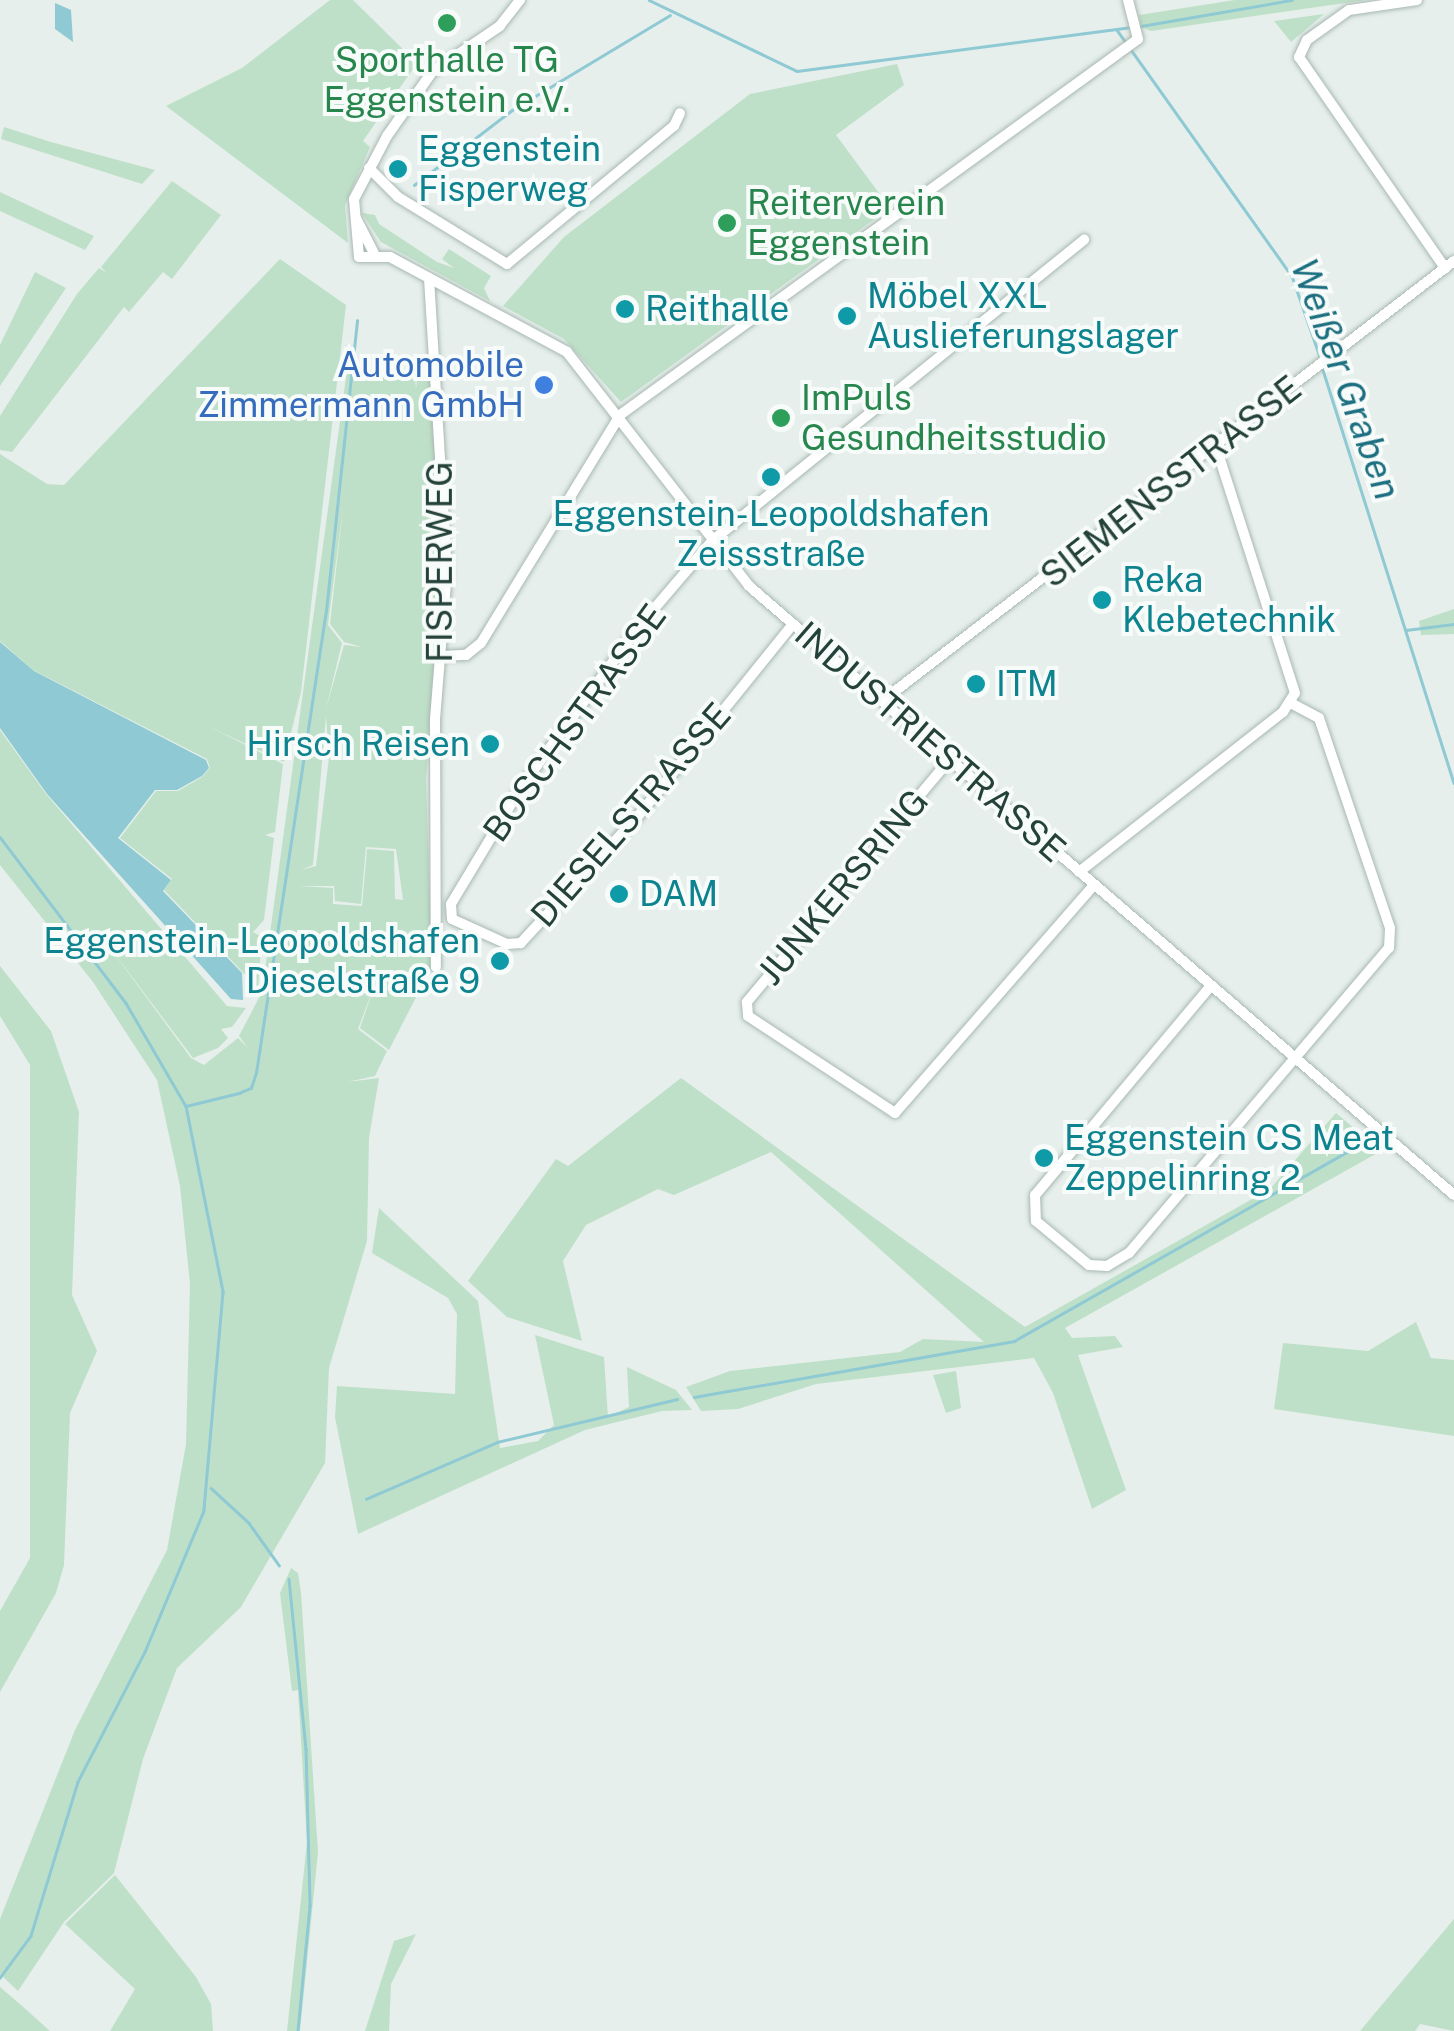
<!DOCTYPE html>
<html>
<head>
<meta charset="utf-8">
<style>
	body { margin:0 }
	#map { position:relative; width:1454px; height:2031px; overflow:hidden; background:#e6efeb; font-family:"Public Sans",sans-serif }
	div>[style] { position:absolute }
	.green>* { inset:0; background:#bfe0c8 }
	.water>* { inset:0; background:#8ec9d4 }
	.stream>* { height:2.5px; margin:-1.25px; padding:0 1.25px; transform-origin:1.25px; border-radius:1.25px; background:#8ec9d4 }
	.roads { filter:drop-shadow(0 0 2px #a8b8b2) drop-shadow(0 0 2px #a8b8b2) }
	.street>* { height:10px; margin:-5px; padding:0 5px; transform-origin:5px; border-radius:5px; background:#fff }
	.dots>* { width:28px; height:28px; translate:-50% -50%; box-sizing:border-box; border:5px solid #f7fbf9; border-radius:50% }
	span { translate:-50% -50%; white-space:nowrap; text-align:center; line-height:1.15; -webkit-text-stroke:8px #f7fbf9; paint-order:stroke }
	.leisure-label { font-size:35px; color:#27864d }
	.left { translate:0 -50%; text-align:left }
	.culture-label { font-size:35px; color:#0d838f }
	.right { translate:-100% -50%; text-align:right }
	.shop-label { font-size:35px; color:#366cbe }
	.street-label { font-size:35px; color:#24423a }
	.water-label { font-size:38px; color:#1c6f80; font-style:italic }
</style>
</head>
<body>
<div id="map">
	<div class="green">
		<div style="clip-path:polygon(330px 0,353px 0,417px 63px,363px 141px,370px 147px,345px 205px,348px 243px,166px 106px,242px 68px)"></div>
		<div style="clip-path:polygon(1235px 0,1366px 0,1151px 31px,1141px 27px,1139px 15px)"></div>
		<div style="clip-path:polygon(1324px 14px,1291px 42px,1274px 21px)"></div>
		<div style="clip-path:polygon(897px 64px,904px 85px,836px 135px,890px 208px,621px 402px,564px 339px,503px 306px,564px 237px,750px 94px)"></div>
		<div style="clip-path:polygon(4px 127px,51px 142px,155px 170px,142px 184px,1px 139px)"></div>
		<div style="clip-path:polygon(172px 181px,221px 215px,172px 279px,163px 272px,129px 312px,124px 307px,12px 452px,0 450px,0 416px,77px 294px,99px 268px,107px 273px,101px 267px)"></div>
		<div style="clip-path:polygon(0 192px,94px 236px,85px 250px,0 211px)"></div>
		<div style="clip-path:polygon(362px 213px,375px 215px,379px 224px,437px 262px,454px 268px,442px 259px,449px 249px,491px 276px,484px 288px,490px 301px,381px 242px)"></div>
		<div style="clip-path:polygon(280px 259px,346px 305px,301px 692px,284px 762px,208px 726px,283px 764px,275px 832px,265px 835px,274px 838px,264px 920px,253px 932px,262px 937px,258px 988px,164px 890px,172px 879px,120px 838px,156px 791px,178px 791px,202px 777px,210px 768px,207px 759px,33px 670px,0 641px,0 454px,47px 484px,64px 485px)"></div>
		<div style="clip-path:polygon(35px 272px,66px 288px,0 386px,0 345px)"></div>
		<div style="clip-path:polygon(evenodd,347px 370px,415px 378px,416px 388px,417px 379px,431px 380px,443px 572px,426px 778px,432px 966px,389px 1050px,360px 1028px,376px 981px,358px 1029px,387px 1051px,375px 1076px,347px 1082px,379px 1078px,369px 1138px,367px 1241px,329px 1368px,325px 1463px,241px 1607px,177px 1668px,143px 1759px,114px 1873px,64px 1922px,18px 1991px,0 1974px,0 1919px,75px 1730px,167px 1550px,186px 1444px,190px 1284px,180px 1186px,157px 1080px,93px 982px,0 865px,0 730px,46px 794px,227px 1006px,246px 1008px,232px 1027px,221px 1029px,228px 1038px,218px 1048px,193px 1058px,102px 937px,191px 1058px,204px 1065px,238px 1038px,248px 1048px,239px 1036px,262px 992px,347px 370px,343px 507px,330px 624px,344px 642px,362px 647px,344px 645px,326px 709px,342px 643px,328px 625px,343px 507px,347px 370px,326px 716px,329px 757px,316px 866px,301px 870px,313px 865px,326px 716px,347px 370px,366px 847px,396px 849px,403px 900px,395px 899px,394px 851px,367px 849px,362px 906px,333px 904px,333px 888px,299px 886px,334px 886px,335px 901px,361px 904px,366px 847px)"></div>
		<div style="clip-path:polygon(1454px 609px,1454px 634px,1421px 635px,1419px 621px)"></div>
		<div style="clip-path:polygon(0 966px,51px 1031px,79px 1112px,72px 1295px,97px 1351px,70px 1413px,64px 1565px,56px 1593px,0 1692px,0 1611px,30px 1558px,30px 1065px,0 1016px)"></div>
		<div style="clip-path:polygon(681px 1078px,1025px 1327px,1270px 1189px,1336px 1113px,1381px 1151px,1065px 1328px,1072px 1338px,1115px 1336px,1123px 1347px,1078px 1355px,1126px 1490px,1092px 1509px,1053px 1393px,1034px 1358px,816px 1384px,738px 1409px,701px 1411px,686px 1387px,730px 1371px,900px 1352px,923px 1339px,984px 1342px,771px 1152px,674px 1195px,658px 1189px,586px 1225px,563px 1261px,582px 1341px,507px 1317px,468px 1281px,556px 1159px,568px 1166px)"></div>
		<div style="clip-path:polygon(379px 1208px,478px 1301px,500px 1448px,538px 1441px,554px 1425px,535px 1335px,604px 1357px,608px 1417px,629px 1407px,627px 1367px,676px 1390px,692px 1410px,662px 1411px,585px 1430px,358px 1534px,335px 1417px,337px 1386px,455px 1394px,457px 1314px,448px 1298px,372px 1253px)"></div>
		<div style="clip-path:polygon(1416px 1322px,1431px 1358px,1454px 1360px,1454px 1436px,1274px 1409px,1283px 1343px,1368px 1351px)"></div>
		<div style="clip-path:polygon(956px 1371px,961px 1408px,946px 1413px,933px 1375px)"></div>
		<div style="clip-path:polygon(291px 1568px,298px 1573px,301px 1593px,318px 1852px,300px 2031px,287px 2031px,307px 1842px,298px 1690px,292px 1691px,280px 1593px)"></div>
		<div style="clip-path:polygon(115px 1875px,196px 1977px,211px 2004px,213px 2031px,110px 2031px,135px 1989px,65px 1924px)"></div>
		<div style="clip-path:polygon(1454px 1919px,1454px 2031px,1420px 2024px,1415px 2031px,1360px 2031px)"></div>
		<div style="clip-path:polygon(416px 1934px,391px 1984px,389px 2031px,365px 2031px,394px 1941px)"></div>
		<div style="clip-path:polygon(0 1987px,21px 2005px,50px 2031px,0 2031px)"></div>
	</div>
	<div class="water">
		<div style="clip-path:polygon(55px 3px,71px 10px,73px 42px,55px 29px)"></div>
		<div style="clip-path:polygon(0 642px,34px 671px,206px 760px,209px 768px,202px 776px,177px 790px,155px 790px,118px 838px,171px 880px,163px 891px,242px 973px,243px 1000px,231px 999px,47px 794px,0 728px)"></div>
	</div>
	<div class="stream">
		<div style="left:649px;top:0;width:164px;rotate:25.6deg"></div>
		<div style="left:797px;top:71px;width:339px;rotate:-7.5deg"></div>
		<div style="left:1141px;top:26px;width:153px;rotate:-9.8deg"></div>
		<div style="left:1117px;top:30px;width:17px;rotate:54deg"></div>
		<div style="left:1132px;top:51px;width:276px;rotate:54.6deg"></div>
		<div style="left:1292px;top:276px;width:86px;rotate:70.9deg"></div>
		<div style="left:414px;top:185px;width:123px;rotate:-37.4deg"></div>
		<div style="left:512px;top:110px;width:184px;rotate:-31deg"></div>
		<div style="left:1323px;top:370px;width:433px;rotate:72.4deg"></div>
		<div style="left:1406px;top:630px;width:48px;rotate:-7.1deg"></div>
		<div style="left:0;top:837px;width:208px;rotate:52.8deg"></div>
		<div style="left:126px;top:1003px;width:119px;rotate:59.8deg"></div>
		<div style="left:186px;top:1106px;width:190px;rotate:78.7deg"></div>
		<div style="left:223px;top:1292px;width:220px;rotate:95deg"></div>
		<div style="left:204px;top:1511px;width:153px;rotate:112.7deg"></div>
		<div style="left:145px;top:1652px;width:146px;rotate:117.3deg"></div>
		<div style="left:78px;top:1782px;width:161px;rotate:107deg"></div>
		<div style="left:31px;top:1936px;width:52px;rotate:126.4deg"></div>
		<div style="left:186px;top:1106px;width:55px;rotate:-13.8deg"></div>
		<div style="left:239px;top:1093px;width:13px;rotate:-23deg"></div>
		<div style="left:251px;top:1088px;width:16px;rotate:-72deg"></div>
		<div style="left:256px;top:1073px;width:467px;rotate:-81.4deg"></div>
		<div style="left:326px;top:611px;width:292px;rotate:-83.9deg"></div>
		<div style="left:694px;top:1397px;width:325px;rotate:-9.9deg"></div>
		<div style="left:1014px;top:1341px;width:403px;rotate:-29.6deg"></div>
		<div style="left:211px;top:1488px;width:52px;rotate:42.6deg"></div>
		<div style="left:249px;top:1523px;width:52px;rotate:54.5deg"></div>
		<div style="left:366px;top:1499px;width:143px;rotate:-23.5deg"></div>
		<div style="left:497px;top:1442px;width:185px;rotate:-13.4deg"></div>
		<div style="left:289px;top:1579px;width:171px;rotate:84.3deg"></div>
		<div style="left:306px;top:1749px;width:157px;rotate:88.5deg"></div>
		<div style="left:310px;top:1906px;width:126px;rotate:95.5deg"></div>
	</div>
	<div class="roads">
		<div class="street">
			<div style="left:520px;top:0;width:33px;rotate:128deg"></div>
			<div style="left:500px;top:26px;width:82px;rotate:145.9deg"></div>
			<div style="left:432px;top:72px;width:78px;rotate:125.1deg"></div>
			<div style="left:387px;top:136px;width:71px;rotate:117.6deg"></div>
			<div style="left:354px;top:199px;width:58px;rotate:85.1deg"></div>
			<div style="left:359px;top:257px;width:31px"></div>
			<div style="left:390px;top:257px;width:201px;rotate:28.2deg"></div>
			<div style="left:567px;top:352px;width:296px;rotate:52.1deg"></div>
			<div style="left:749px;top:586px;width:932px;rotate:40.82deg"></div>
			<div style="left:1417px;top:0;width:69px;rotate:171.6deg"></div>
			<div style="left:1349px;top:10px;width:52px;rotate:144.5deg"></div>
			<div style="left:1307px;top:40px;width:19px;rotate:115deg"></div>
			<div style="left:1299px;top:57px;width:257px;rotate:55.3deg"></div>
			<div style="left:369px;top:168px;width:41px;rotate:45deg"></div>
			<div style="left:398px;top:197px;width:128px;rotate:31.6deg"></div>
			<div style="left:507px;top:264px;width:217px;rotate:-39.6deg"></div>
			<div style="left:674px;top:126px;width:14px;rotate:-65deg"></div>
			<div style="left:356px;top:218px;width:39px;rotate:63deg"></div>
			<div style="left:429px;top:278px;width:293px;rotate:86.5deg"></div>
			<div style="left:447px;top:570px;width:150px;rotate:94.6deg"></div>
			<div style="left:435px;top:720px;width:247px;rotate:89.8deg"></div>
			<div style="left:793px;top:624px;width:247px;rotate:128.9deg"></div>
			<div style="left:638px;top:816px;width:173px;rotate:132.7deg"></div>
			<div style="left:521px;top:943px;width:14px;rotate:176deg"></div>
			<div style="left:507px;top:944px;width:60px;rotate:-155.6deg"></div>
			<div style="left:452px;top:919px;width:15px;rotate:-94deg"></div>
			<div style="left:451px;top:904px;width:138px;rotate:-59deg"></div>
			<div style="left:522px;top:786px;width:193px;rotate:-53.8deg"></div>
			<div style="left:636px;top:630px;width:117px;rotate:-49.5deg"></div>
			<div style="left:712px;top:541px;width:479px;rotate:-39deg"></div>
			<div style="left:444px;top:656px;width:22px;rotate:-3deg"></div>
			<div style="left:466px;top:655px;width:19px;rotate:-39deg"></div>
			<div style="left:481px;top:643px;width:267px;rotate:-58.6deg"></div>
			<div style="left:620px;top:415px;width:640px;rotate:-35.97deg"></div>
			<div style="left:1138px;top:39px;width:40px;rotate:-104.4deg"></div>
			<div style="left:886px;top:698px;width:717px;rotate:-37.57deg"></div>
			<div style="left:950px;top:759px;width:317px;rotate:129.9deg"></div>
			<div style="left:747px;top:1002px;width:14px;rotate:86deg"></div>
			<div style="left:748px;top:1016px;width:176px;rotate:33.4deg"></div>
			<div style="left:895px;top:1113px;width:303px;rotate:-48.9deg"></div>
			<div style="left:1079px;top:872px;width:259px;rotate:-38.1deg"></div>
			<div style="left:1283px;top:712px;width:22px;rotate:-58deg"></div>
			<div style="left:1295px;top:693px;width:258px;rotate:-107.8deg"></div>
			<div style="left:1209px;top:988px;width:270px;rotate:130deg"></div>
			<div style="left:1035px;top:1195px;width:26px;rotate:88deg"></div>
			<div style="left:1036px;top:1221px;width:69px;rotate:39.7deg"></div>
			<div style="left:1089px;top:1265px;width:18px;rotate:3deg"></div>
			<div style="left:1107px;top:1266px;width:26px;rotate:-31deg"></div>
			<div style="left:1129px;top:1253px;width:401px;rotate:-49.6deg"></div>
			<div style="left:1389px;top:948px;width:20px;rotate:-87deg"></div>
			<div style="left:1390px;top:928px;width:222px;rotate:-108.7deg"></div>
			<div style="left:1319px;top:718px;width:32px;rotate:-152deg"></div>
		</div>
	</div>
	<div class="dots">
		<div style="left:447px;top:23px;background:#2e9e5b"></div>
		<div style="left:398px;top:169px;background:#0f9aa8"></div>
		<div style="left:727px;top:223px;background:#2e9e5b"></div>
		<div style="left:625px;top:309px;background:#0f9aa8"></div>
		<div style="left:847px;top:316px;background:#0f9aa8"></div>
		<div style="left:544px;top:385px;background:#3f7fe0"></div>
		<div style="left:781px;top:418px;background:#2e9e5b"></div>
		<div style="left:771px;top:477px;background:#0f9aa8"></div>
		<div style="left:1102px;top:600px;background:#0f9aa8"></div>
		<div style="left:976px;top:684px;background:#0f9aa8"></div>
		<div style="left:490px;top:744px;background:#0f9aa8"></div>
		<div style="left:619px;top:894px;background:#0f9aa8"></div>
		<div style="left:500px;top:961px;background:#0f9aa8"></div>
		<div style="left:1044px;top:1158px;background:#0f9aa8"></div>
	</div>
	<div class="leisure-label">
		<span style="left:447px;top:80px">Sporthalle TG<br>Eggenstein e.V.</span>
		<span class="left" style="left:747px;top:223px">Reiterverein<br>Eggenstein</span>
		<span class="left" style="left:801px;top:418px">ImPuls<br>Gesundheitsstudio</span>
	</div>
	<div class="culture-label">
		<span class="left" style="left:418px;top:169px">Eggenstein<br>Fisperweg</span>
		<span class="left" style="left:867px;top:316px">Möbel XXL<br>Auslieferungslager</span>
		<span class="left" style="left:645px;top:309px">Reithalle</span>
		<span style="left:771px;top:534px">Eggenstein-Leopoldshafen<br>Zeissstraße</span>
		<span class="left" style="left:1122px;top:600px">Reka<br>Klebetechnik</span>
		<span class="left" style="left:996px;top:684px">ITM</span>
		<span class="right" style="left:470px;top:744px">Hirsch Reisen</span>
		<span class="left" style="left:639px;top:894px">DAM</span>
		<span class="right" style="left:480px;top:961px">Eggenstein-Leopoldshafen<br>Dieselstraße 9</span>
		<span class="left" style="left:1064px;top:1158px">Eggenstein CS Meat<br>Zeppelinring 2</span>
	</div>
	<div class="shop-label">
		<span class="right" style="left:524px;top:385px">Automobile<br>Zimmermann GmbH</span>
	</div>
	<div class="street-label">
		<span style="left:1171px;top:482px;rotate:-38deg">SIEMENSSTRASSE</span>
		<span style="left:440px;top:562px;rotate:-90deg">FISPERWEG</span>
		<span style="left:575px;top:723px;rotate:-54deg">BOSCHSTRASSE</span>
		<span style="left:930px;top:742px;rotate:41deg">INDUSTRIESTRASSE</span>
		<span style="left:631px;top:815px;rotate:-49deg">DIESELSTRASSE</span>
		<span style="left:843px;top:887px;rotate:-50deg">JUNKERSRING</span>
	</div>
	<div class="water-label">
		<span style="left:1346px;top:379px;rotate:70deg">Weißer Graben</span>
	</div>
</div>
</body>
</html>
